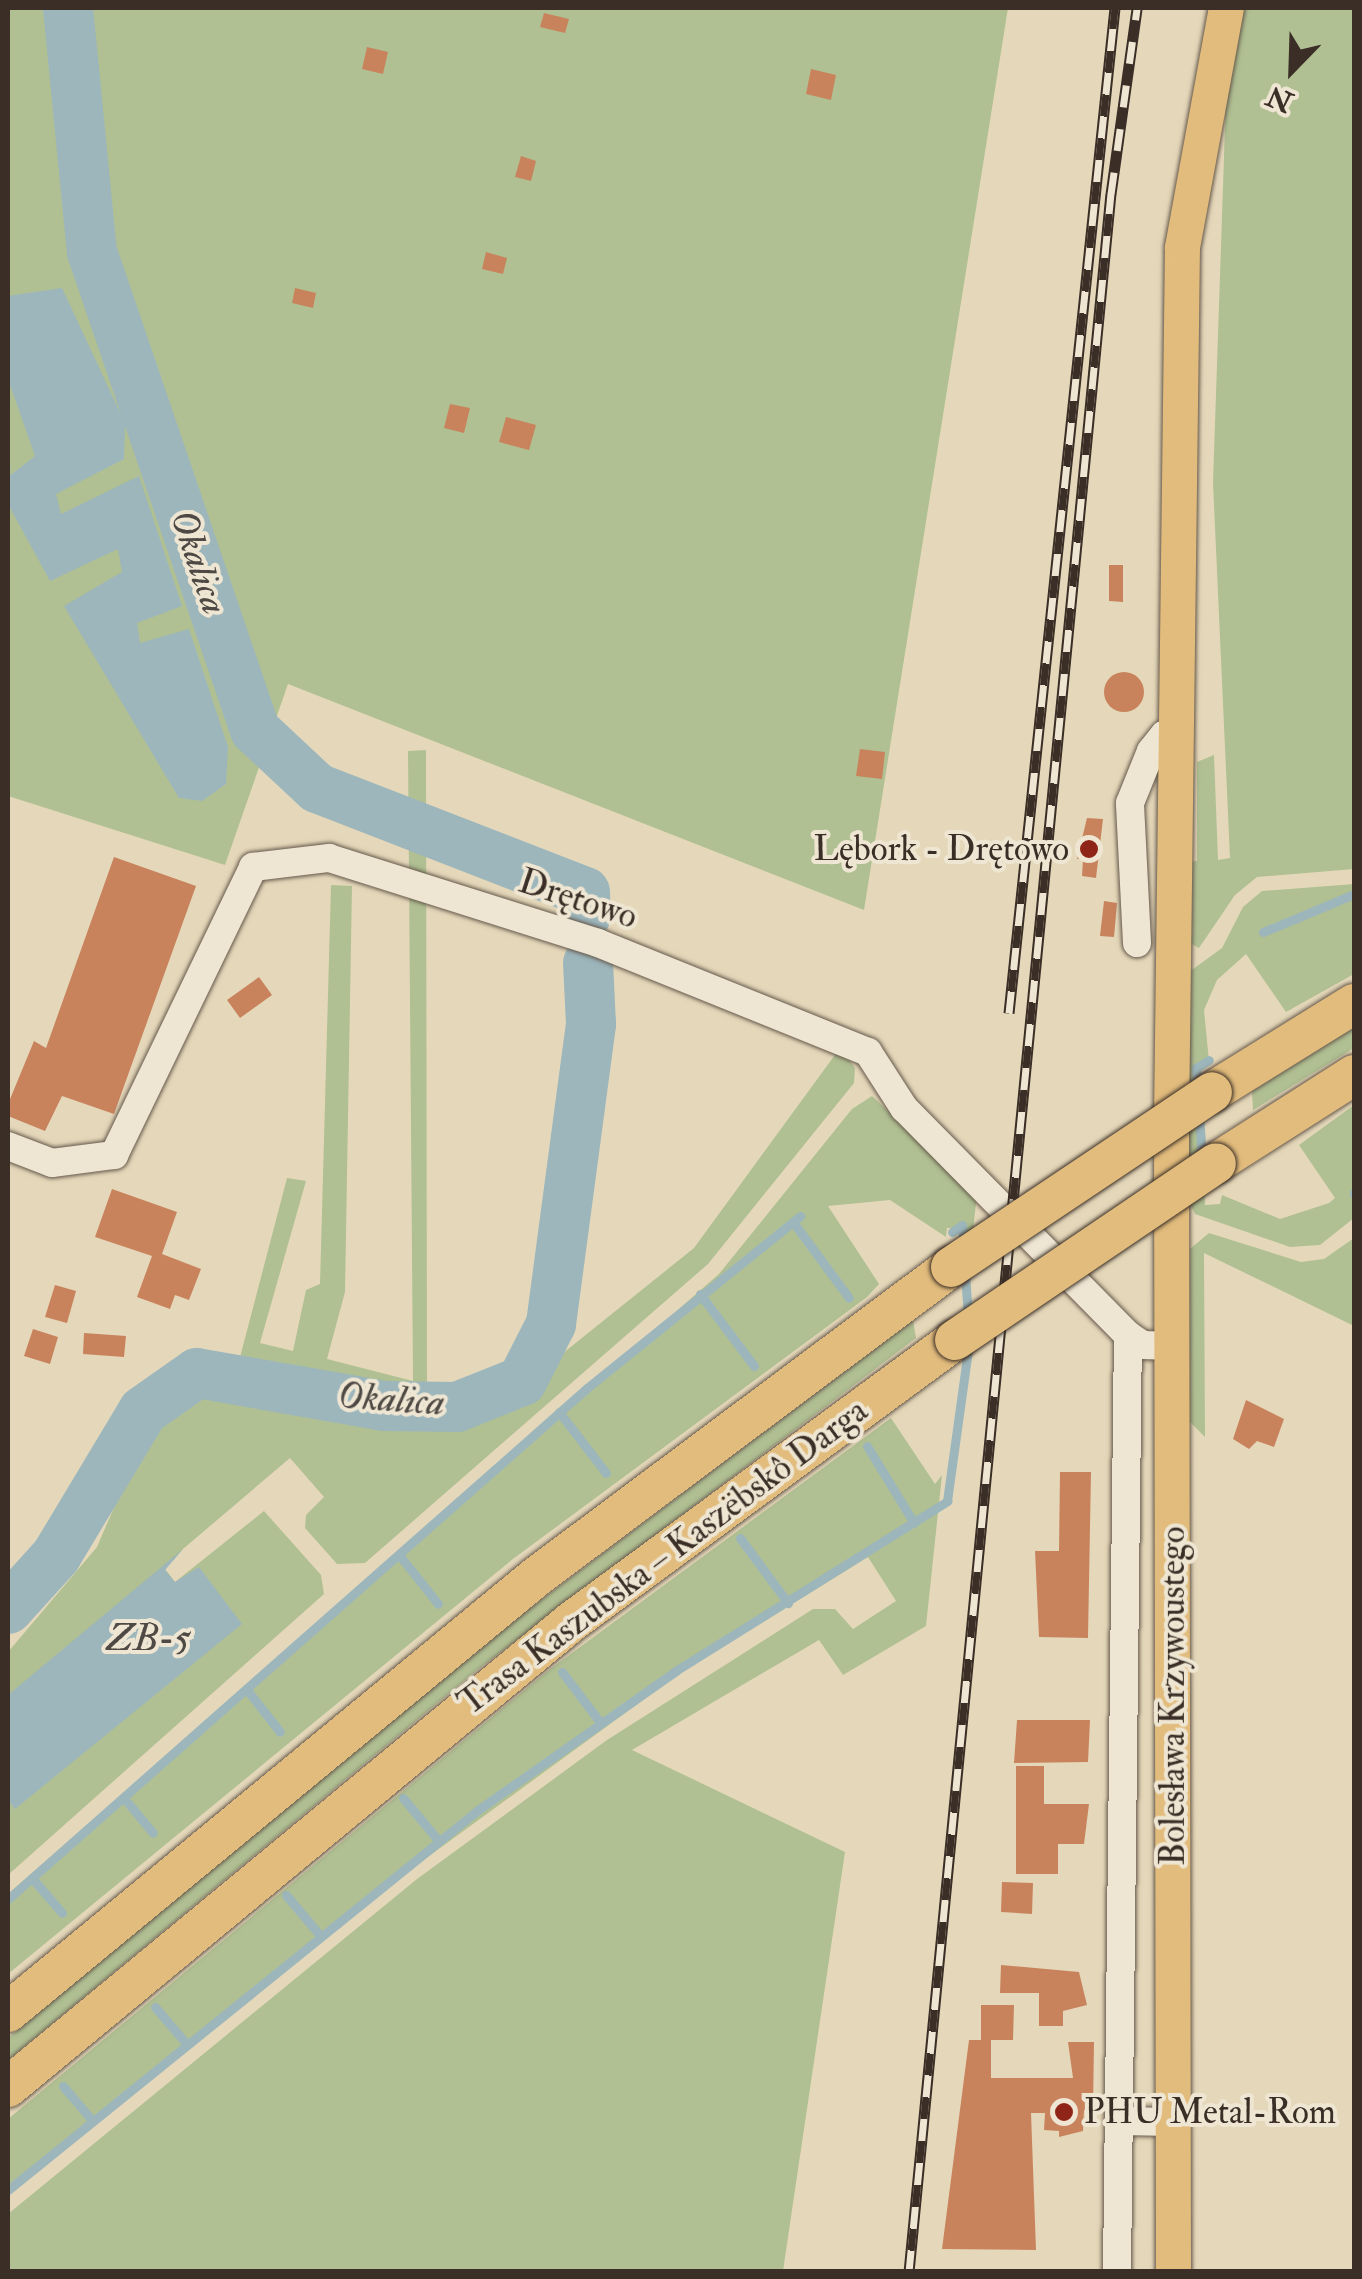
<!DOCTYPE html>
<html>
<head>
<meta charset="utf-8">
<style>
	body { margin:0 }
	#map { position:relative; width:1362px; height:2279px; overflow:hidden; background:#e5d8ba; font-family:"IM FELL Double Pica",serif }
	div>[style] { position:absolute }
	.green>* { inset:0; background:#b0c093 }
	.water>* { inset:0; background:#9cb6bc }
	.stream>* { height:9px; margin:-4.5px; padding:0 4.5px; transform-origin:4.5px; border-radius:4.5px; background:#9cb6bc }
	.river>* { height:50px; margin:-25px; padding:0 25px; transform-origin:25px; border-radius:25px; background:#9cb6bc }
	.building>* { inset:0; background:#c8835d }
	.round { border-radius:50% }
	.roads { filter:drop-shadow(0 0 2px #65584b) drop-shadow(0 0 2px #65584b) }
	.minor>* { height:28px; margin:-14px; padding:0 14px; transform-origin:14px; border-radius:14px; background:#eee6d2 }
	.major>* { height:35px; margin:-17.5px; padding:0 17.5px; transform-origin:17.5px; border-radius:17.5px; background:#e2bc7d }
	.highway>* { height:40px; margin:-20px; padding:0 20px; transform-origin:20px; border-radius:20px; background:#e2bc7d }
	.rail>* { height:11px; margin-top:-5.5px; transform-origin:0; background:repeating-linear-gradient(90deg,#eee6d2 0 22px,#3a2e26 0 44px); box-sizing:border-box; border-block:2px solid #3a2e26 }
	.bridges { filter:drop-shadow(0 0 2px #3a2e26) drop-shadow(0 0 2px #3a2e26) }
	.highway-bridge>* { height:40px; margin:-20px; padding:0 20px; transform-origin:20px; border-radius:20px; background:#e2bc7d }
	.dots>* { width:28px; height:28px; translate:-50% -50%; box-sizing:border-box; border:5px solid #eee6d2; border-radius:50% }
	span { translate:-50% -50%; white-space:nowrap; text-align:center; line-height:1.15; -webkit-text-stroke:8px #eee6d2; paint-order:stroke }
	.poi-label { font-size:35px; color:#3a2e26 }
	.right { translate:-100% -50%; text-align:right }
	.left { translate:0 -50%; text-align:left }
	.street-label { font-size:35px; color:#3a2e26 }
	.water-label { font-size:38px; color:#4e4944; font-style:italic }
	.frame { position:absolute; inset:0; border:10px solid #3a2e26; pointer-events:none }
	.north { position:absolute; left:1242px; top:20px; width:100px; height:100px; -webkit-text-stroke:8px #eee6d2; paint-order:stroke; rotate:203deg; font-size:28px; font-weight:700; line-height:40px; text-align:center; color:#3a2e26 }
	.north::after { content:''; display:block; margin:auto; width:35px; height:45px; background:#3a2e26; clip-path:polygon(50% 0,100% 100%,50% 72%,0 100%) }
</style>
</head>
<body>
<div id="map">
	<div class="green">
		<div style="clip-path:polygon(8px 8px,1008px 8px,864px 910px,288px 684px,225px 865px,8px 796px)"></div>
		<div style="clip-path:polygon(1229px 8px,1354px 8px,1354px 869px,1257px 877px,1235px 895px,1199px 948px,1190px 943px,1187px 862px,1197px 861px,1197px 762px,1214px 755px,1218px 860px,1230px 858px,1213px 483px)"></div>
		<div style="clip-path:polygon(426px 750px,427px 1385px,446px 1389px,440px 1409px,496px 1369px,537px 1374px,694px 1248px,840px 1048px,855px 1068px,854px 1083px,708px 1264px,365px 1563px,337px 1564px,305px 1528px,306px 1515px,324px 1497px,290px 1458px,183px 1549px,165px 1569px,175px 1582px,264px 1511px,321px 1575px,324px 1594px,8px 1875px,8px 1652px,97px 1547px,136px 1456px,191px 1395px,233px 1384px,287px 1178px,306px 1181px,260px 1343px,293px 1351px,306px 1290px,320px 1284px,331px 885px,352px 886px,345px 1292px,327px 1359px,413px 1381px,408px 751px)"></div>
		<div style="clip-path:polygon(1354px 884px,1354px 974px,1286px 1012px,1246px 954px,1217px 980px,1204px 1010px,1209px 1061px,1198px 1069px,1205px 1205px,1220px 1204px,1222px 1195px,1280px 1219px,1329px 1203px,1335px 1198px,1299px 1145px,1354px 1105px,1354px 1218px,1320px 1245px,1290px 1247px,1195px 1214px,1186px 1195px,1189px 972px,1222px 948px,1243px 907px,1262px 891px)"></div>
		<div style="clip-path:polygon(1354px 1027px,1354px 1048px,1253px 1110px,1252px 1091px)"></div>
		<div style="clip-path:polygon(872px 1096px,977px 1195px,965px 1298px,961px 1228px,947px 1228px,946px 1237px,890px 1200px,828px 1206px,879px 1284px,867px 1297px,513px 1559px,8px 1974px,8px 1894px,719px 1274px,852px 1109px)"></div>
		<div style="clip-path:polygon(1209px 1233px,1301px 1262px,1324px 1259px,1354px 1238px,1354px 1326px,1204px 1253px,1205px 1437px,1185px 1417px,1185px 1253px)"></div>
		<div style="clip-path:polygon(913px 1320px,916px 1338px,477px 1670px,8px 2060px,8px 2038px,467px 1656px)"></div>
		<div style="clip-path:polygon(891px 1418px,935px 1484px,942px 1475px,926px 1626px,843px 1675px,819px 1640px,632px 1750px,845px 1852px,783px 2271px,8px 2271px,8px 2214px,417px 1879px,607px 1740px,813px 1609px,835px 1609px,853px 1629px,896px 1601px,868px 1557px,680px 1673px,314px 1940px,8px 2195px,8px 2119px,549px 1670px)"></div>
	</div>
	<div class="water">
		<div style="clip-path:polygon(62px 288px,125px 423px,124px 459px,56px 494px,61px 514px,139px 476px,182px 606px,137px 623px,140px 643px,189px 629px,228px 747px,226px 784px,202px 801px,179px 798px,64px 606px,122px 572px,118px 549px,50px 581px,8px 504px,8px 477px,35px 456px,8px 379px,8px 296px)"></div>
		<div style="clip-path:polygon(183px 1549px,165px 1570px,175px 1582px,199px 1567px,242px 1624px,15px 1809px,8px 1800px,8px 1695px)"></div>
	</div>
	<div class="stream">
		<div style="left:1263px;top:932px;width:99px;rotate:-22.7deg"></div>
		<div style="left:1198px;top:1088px;width:20px;rotate:-96deg"></div>
		<div style="left:1196px;top:1068px;width:15px;rotate:-32deg"></div>
		<div style="left:1199px;top:1114px;width:44px;rotate:86.1deg"></div>
		<div style="left:1354px;top:1194px;width:1px;rotate:-90deg"></div>
		<div style="left:793px;top:1222px;width:94px;rotate:53.6deg"></div>
		<div style="left:952px;top:1232px;width:12px;rotate:-35deg"></div>
		<div style="left:962px;top:1225px;width:22px;rotate:85deg"></div>
		<div style="left:965px;top:1273px;width:44px;rotate:86.1deg"></div>
		<div style="left:700px;top:1294px;width:90px;rotate:53.1deg"></div>
		<div style="left:559px;top:1412px;width:77px;rotate:52.4deg"></div>
		<div style="left:867px;top:1446px;width:90px;rotate:58.6deg"></div>
		<div style="left:740px;top:1538px;width:81px;rotate:53.6deg"></div>
		<div style="left:400px;top:1556px;width:61px;rotate:51.6deg"></div>
		<div style="left:562px;top:1672px;width:63px;rotate:52.8deg"></div>
		<div style="left:247px;top:1690px;width:53px;rotate:51.8deg"></div>
		<div style="left:124px;top:1798px;width:45px;rotate:50.4deg"></div>
		<div style="left:403px;top:1798px;width:55px;rotate:50.2deg"></div>
		<div style="left:32px;top:1878px;width:46px;rotate:49.4deg"></div>
		<div style="left:286px;top:1895px;width:50px;rotate:49.9deg"></div>
		<div style="left:8px;top:1899px;width:772px;rotate:-41.43deg"></div>
		<div style="left:587px;top:1388px;width:274px;rotate:-38.9deg"></div>
		<div style="left:155px;top:2007px;width:45px;rotate:49.5deg"></div>
		<div style="left:63px;top:2086px;width:43px;rotate:49.7deg"></div>
		<div style="left:8px;top:2190px;width:604px;rotate:-38.96deg"></div>
		<div style="left:478px;top:1810px;width:243px;rotate:-35.1deg"></div>
		<div style="left:677px;top:1670px;width:319px;rotate:-32deg"></div>
		<div style="left:947px;top:1501px;width:161px;rotate:-82.1deg"></div>
	</div>
	<div class="river">
		<div style="left:68px;top:8px;width:245px;rotate:84.4deg"></div>
		<div style="left:92px;top:252px;width:505px;rotate:71.17deg"></div>
		<div style="left:255px;top:730px;width:85px;rotate:43.1deg"></div>
		<div style="left:317px;top:788px;width:287px;rotate:21.2deg"></div>
		<div style="left:585px;top:892px;width:24px;rotate:88deg"></div>
		<div style="left:8px;top:1609px;width:72px;rotate:-47.8deg"></div>
		<div style="left:56px;top:1556px;width:169px;rotate:-59deg"></div>
		<div style="left:143px;top:1411px;width:66px;rotate:-35.1deg"></div>
		<div style="left:197px;top:1373px;width:190px;rotate:10deg"></div>
		<div style="left:384px;top:1406px;width:73px;rotate:0.8deg"></div>
		<div style="left:457px;top:1407px;width:70px;rotate:-21.8deg"></div>
		<div style="left:522px;top:1381px;width:64px;rotate:-63deg"></div>
		<div style="left:551px;top:1324px;width:303px;rotate:-82.4deg"></div>
		<div style="left:591px;top:1024px;width:61px;rotate:-92.8deg"></div>
	</div>
	<div class="building">
		<div style="clip-path:polygon(544px 13px,569px 19px,565px 33px,540px 27px)"></div>
		<div style="clip-path:polygon(367px 47px,388px 52px,383px 74px,362px 69px)"></div>
		<div style="clip-path:polygon(811px 69px,836px 75px,831px 100px,806px 94px)"></div>
		<div style="clip-path:polygon(521px 156px,536px 161px,531px 181px,515px 177px)"></div>
		<div style="clip-path:polygon(486px 252px,507px 258px,503px 274px,482px 269px)"></div>
		<div style="clip-path:polygon(295px 288px,316px 293px,313px 308px,292px 303px)"></div>
		<div style="clip-path:polygon(450px 404px,470px 408px,464px 433px,444px 428px)"></div>
		<div style="clip-path:polygon(506px 417px,536px 425px,529px 450px,499px 442px)"></div>
		<div style="clip-path:polygon(1109px 565px,1123px 565px,1123px 602px,1109px 601px)"></div>
		<div class="round" style="left:1104px;top:672px;width:40px;height:40px"></div>
		<div style="clip-path:polygon(860px 749px,885px 752px,882px 779px,856px 776px)"></div>
		<div style="clip-path:polygon(1087px 818px,1103px 819px,1096px 878px,1082px 876px,1083px 859px,1077px 859px)"></div>
		<div style="clip-path:polygon(114px 857px,196px 886px,114px 1114px,62px 1096px,45px 1131px,8px 1116px,8px 1104px,34px 1041px,46px 1048px)"></div>
		<div style="clip-path:polygon(1104px 901px,1117px 903px,1114px 937px,1100px 936px)"></div>
		<div style="clip-path:polygon(259px 977px,272px 995px,240px 1018px,227px 1000px)"></div>
		<div style="clip-path:polygon(112px 1189px,177px 1212px,162px 1254px,201px 1269px,189px 1300px,175px 1295px,170px 1309px,137px 1297px,152px 1256px,95px 1237px)"></div>
		<div style="clip-path:polygon(55px 1285px,76px 1291px,67px 1323px,45px 1317px)"></div>
		<div style="clip-path:polygon(33px 1329px,58px 1337px,50px 1364px,24px 1356px)"></div>
		<div style="clip-path:polygon(84px 1333px,126px 1336px,124px 1357px,83px 1354px)"></div>
		<div style="clip-path:polygon(1246px 1400px,1284px 1419px,1274px 1447px,1257px 1441px,1249px 1449px,1233px 1439px)"></div>
		<div style="clip-path:polygon(1060px 1472px,1091px 1472px,1088px 1638px,1039px 1637px,1035px 1551px,1059px 1551px)"></div>
		<div style="clip-path:polygon(1017px 1720px,1090px 1720px,1088px 1762px,1014px 1763px)"></div>
		<div style="clip-path:polygon(1016px 1766px,1044px 1766px,1044px 1804px,1089px 1804px,1084px 1844px,1058px 1844px,1058px 1874px,1016px 1874px)"></div>
		<div style="clip-path:polygon(1002px 1882px,1033px 1883px,1032px 1914px,1001px 1912px)"></div>
		<div style="clip-path:polygon(1001px 1965px,1079px 1972px,1087px 2005px,1063px 2011px,1063px 2026px,1039px 2026px,1039px 1993px,1000px 1993px)"></div>
		<div style="clip-path:polygon(981px 2005px,1014px 2005px,1013px 2040px,991px 2040px,991px 2078px,1073px 2078px,1068px 2042px,1094px 2042px,1093px 2110px,1084px 2110px,1083px 2131px,1059px 2137px,1059px 2131px,1044px 2130px,1045px 2113px,1031px 2113px,1036px 2250px,942px 2249px,969px 2040px,981px 2040px)"></div>
	</div>
	<div class="roads">
		<div class="minor">
			<div style="left:1137px;top:943px;width:140px;rotate:-92.9deg"></div>
			<div style="left:1130px;top:803px;width:56px;rotate:-68deg"></div>
			<div style="left:1151px;top:751px;width:21px;rotate:-51deg"></div>
			<div style="left:1164px;top:735px;width:13px"></div>
			<div style="left:8px;top:1146px;width:47px;rotate:21.1deg"></div>
			<div style="left:52px;top:1163px;width:63px;rotate:-7.4deg"></div>
			<div style="left:114px;top:1155px;width:320px;rotate:-64.2deg"></div>
			<div style="left:253px;top:867px;width:77px;rotate:-6.8deg"></div>
			<div style="left:329px;top:858px;width:282px;rotate:17.5deg"></div>
			<div style="left:598px;top:943px;width:291px;rotate:22deg"></div>
			<div style="left:868px;top:1052px;width:67px;rotate:57.3deg"></div>
			<div style="left:904px;top:1108px;width:319px;rotate:45.4deg"></div>
			<div style="left:1128px;top:1335px;width:18px;rotate:34deg"></div>
			<div style="left:1143px;top:1345px;width:29px;rotate:2deg"></div>
			<div style="left:1120px;top:2121px;width:53px;rotate:1.1deg"></div>
			<div style="left:1117px;top:2272px;width:937px;rotate:-89.33deg"></div>
		</div>
		<div class="major">
			<div style="left:1173px;top:2272px;width:1152px;rotate:-90.1deg"></div>
			<div style="left:1171px;top:1120px;width:873px;rotate:-89.28deg"></div>
			<div style="left:1182px;top:247px;width:243px;rotate:-79.6deg"></div>
		</div>
		<div class="highway">
			<div style="left:1212px;top:1092px;width:167px;rotate:-31.8deg"></div>
			<div style="left:1216px;top:1163px;width:164px;rotate:-32.5deg"></div>
			<div style="left:8px;top:2012px;width:684px;rotate:-39.48deg"></div>
			<div style="left:536px;top:1577px;width:518px;rotate:-36.76deg"></div>
			<div style="left:8px;top:2087px;width:730px;rotate:-39.55deg"></div>
			<div style="left:571px;top:1622px;width:476px;rotate:-36.3deg"></div>
		</div>
	</div>
	<div class="rail">
		<div style="left:1009px;top:1013px;width:1011px;rotate:-83.98deg"></div>
		<div style="left:909px;top:2272px;width:2088px;rotate:-84.45deg"></div>
		<div style="left:1111px;top:194px;width:188px;rotate:-82deg"></div>
	</div>
	<div class="bridges">
		<div class="highway-bridge">
			<div style="left:951px;top:1267px;width:314px;rotate:-33.8deg"></div>
			<div style="left:955px;top:1340px;width:315px;rotate:-34.1deg"></div>
		</div>
	</div>
	<div class="dots">
		<div style="left:1089px;top:849px;background:#8f2418"></div>
		<div style="left:1064px;top:2112px;background:#8f2418"></div>
	</div>
	<div class="poi-label">
		<span class="right" style="left:1069px;top:849px">Lębork - Drętowo</span>
		<span class="left" style="left:1084px;top:2112px">PHU Metal-Rom</span>
	</div>
	<div class="street-label">
		<span style="left:578px;top:899px;rotate:18deg">Drętowo</span>
		<span style="left:663px;top:1557px;rotate:-37deg">Trasa Kaszubska – Kaszëbskô Darga</span>
		<span style="left:1173px;top:1696px;rotate:-90deg">Bolesława Krzywoustego</span>
	</div>
	<div class="water-label">
		<span style="left:198px;top:562px;rotate:71deg">Okalica</span>
		<span style="left:391px;top:1400px;rotate:4deg">Okalica</span>
		<span style="left:149px;top:1639px">ZB-5</span>
	</div>
	<div class="frame"></div>
	<div class="north">N</div>
</div>
</body>
</html>
